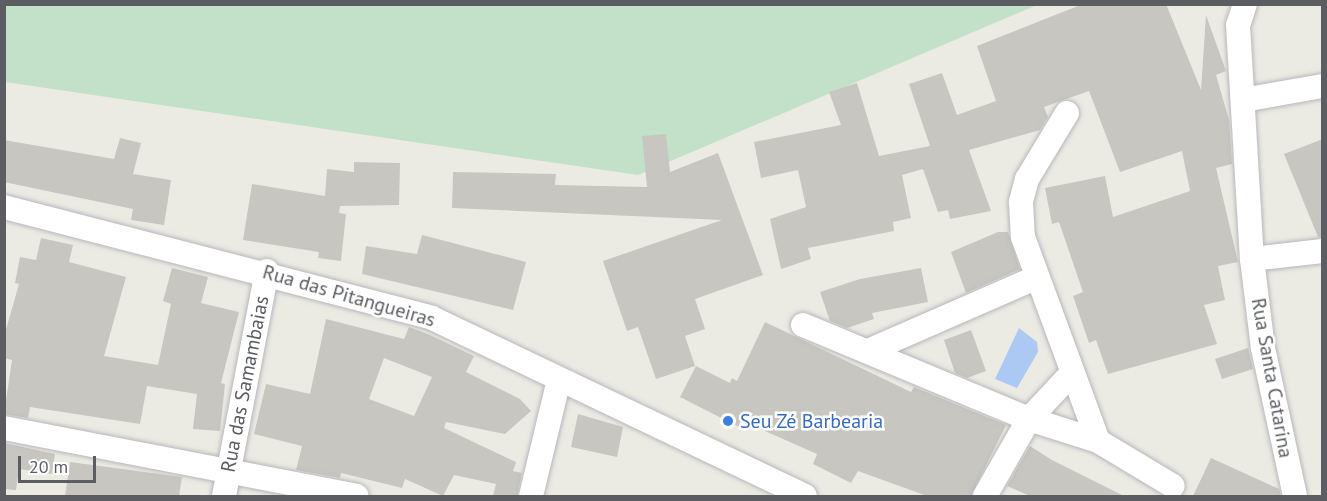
<!DOCTYPE html>
<html>
<head>
<meta charset="utf-8">
<style>
	body { margin:0 }
	#map { position:relative; width:1327px; height:501px; overflow:hidden; background:#ecebe3; font-family:"PT Sans",sans-serif }
	div>[style] { position:absolute }
	.green>* { inset:0; background:#c3e1c8 }
	.water>* { inset:0; background:#acc9f3 }
	.building>* { inset:0; background:#c7c6c0 }
	.roads { filter:drop-shadow(0 0 2px #b6b7bc) drop-shadow(0 0 2px #b6b7bc) }
	.minor>* { height:24px; margin:-12px; padding:0 12px; transform-origin:12px; border-radius:12px; background:#fff }
	.dots>* { width:16px; height:16px; translate:-50% -50%; box-sizing:border-box; border:3px solid #fff; border-radius:50% }
	span { translate:-50% -50%; white-space:nowrap; text-align:center; line-height:1.15; -webkit-text-stroke:5px #fff; paint-order:stroke }
	.street-label { font-size:20px; color:#5b5d62 }
	.shop-label { font-size:20px; color:#366cbe }
	.left { translate:0 -50%; text-align:left }
	.frame { position:absolute; inset:0; border:6px solid #5b5d62; pointer-events:none }
	.scale { position:absolute; left:18px; top:456px; width:78px; height:27px; box-sizing:border-box; border:3px solid #5b5d62; border-top:0; padding-left:8px; font-size:18px; line-height:21px; white-space:nowrap; color:#5b5d62; -webkit-text-stroke:4px #fff; paint-order:stroke }
</style>
</head>
<body>
<div id="map">
	<div class="green">
		<div style="clip-path:polygon(5px 5px,1037px 5px,638px 175px,5px 82px)"></div>
	</div>
	<div class="water">
		<div style="clip-path:polygon(1019px 328px,1037px 342px,1038px 352px,1017px 388px,995px 379px)"></div>
	</div>
	<div class="building">
		<div style="clip-path:polygon(1083px 4px,1166px 4px,1201px 90px,1206px 15px,1226px 71px,1216px 75px,1229px 120px,1232px 164px,1216px 168px,1238px 262px,1218px 266px,1225px 300px,1204px 305px,1217px 344px,1108px 374px,1096px 340px,1089px 343px,1073px 296px,1083px 292px,1059px 222px,1052px 224px,1045px 188px,1105px 176px,1113px 217px,1190px 191px,1182px 151px,1120px 172px,1089px 91px,1044px 107px,1048px 117px,1040px 130px,969px 150px,991px 211px,950px 219px,948px 210px,938px 212px,923px 169px,902px 175px,911px 218px,893px 222px,894px 231px,808px 248px,811px 259px,781px 269px,770px 219px,806px 207px,798px 170px,761px 178px,754px 142px,841px 125px,829px 92px,857px 83px,879px 156px,930px 146px,909px 84px,942px 73px,957px 115px,996px 101px,977px 46px)"></div>
		<div style="clip-path:polygon(666px 134px,670px 172px,718px 153px,763px 275px,695px 299px,705px 329px,685px 336px,695px 366px,656px 379px,638px 327px,627px 331px,603px 261px,722px 220px,452px 208px,453px 172px,556px 174px,555px 185px,647px 187px,642px 136px)"></div>
		<div style="clip-path:polygon(120px 138px,141px 143px,133px 174px,171px 180px,164px 225px,131px 220px,133px 209px,4px 182px,4px 140px,114px 159px)"></div>
		<div style="clip-path:polygon(1323px 139px,1323px 237px,1318px 237px,1284px 154px)"></div>
		<div style="clip-path:polygon(354px 162px,400px 163px,399px 205px,340px 206px,339px 213px,346px 214px,341px 261px,318px 258px,319px 252px,243px 240px,252px 184px,325px 196px,327px 169px,354px 172px)"></div>
		<div style="clip-path:polygon(998px 232px,1008px 232px,1020px 269px,966px 293px,951px 252px)"></div>
		<div style="clip-path:polygon(422px 235px,526px 262px,513px 310px,362px 274px,366px 246px,417px 254px)"></div>
		<div style="clip-path:polygon(41px 238px,73px 245px,69px 262px,126px 277px,104px 356px,158px 365px,171px 304px,163px 301px,172px 268px,208px 277px,201px 303px,239px 312px,221px 383px,225px 384px,220px 431px,193px 429px,197px 394px,147px 386px,140px 424px,30px 407px,28px 418px,4px 414px,12px 360px,4px 358px,5px 333px,19px 284px,15px 283px,20px 257px,36px 260px)"></div>
		<div style="clip-path:polygon(921px 268px,928px 302px,872px 313px,874px 319px,847px 328px,830px 321px,820px 292px,860px 279px)"></div>
		<div style="clip-path:polygon(evenodd,326px 319px,404px 339px,409px 327px,430px 335px,474px 356px,466px 372px,520px 399px,531px 411px,505px 434px,446px 422px,444px 428px,516px 462px,513px 471px,522px 473px,517px 496px,493px 496px,496px 484px,454px 475px,443px 496px,405px 479px,402px 488px,341px 473px,340px 478px,296px 470px,302px 446px,254px 434px,266px 384px,310px 394px,326px 319px,384px 358px,432px 377px,414px 416px,369px 399px,384px 358px)"></div>
		<div style="clip-path:polygon(765px 322px,911px 392px,914px 387px,1006px 425px,971px 496px,927px 496px,858px 471px,851px 483px,813px 464px,817px 454px,742px 421px,739px 427px,680px 397px,696px 366px,730px 383px,732px 378px,737px 381px)"></div>
		<div style="clip-path:polygon(971px 330px,986px 371px,967px 378px,955px 373px,944px 340px)"></div>
		<div style="clip-path:polygon(1248px 348px,1253px 369px,1222px 379px,1215px 359px)"></div>
		<div style="clip-path:polygon(578px 414px,623px 427px,617px 457px,571px 447px)"></div>
		<div style="clip-path:polygon(4px 443px,55px 454px,52px 474px,19px 469px,16px 490px,4px 489px)"></div>
		<div style="clip-path:polygon(1030px 446px,1052px 460px,1124px 496px,1030px 496px,1007px 486px)"></div>
		<div style="clip-path:polygon(1211px 458px,1279px 489px,1281px 496px,1193px 496px)"></div>
		<div style="clip-path:polygon(70px 462px,182px 477px,179px 496px,65px 496px)"></div>
	</div>
	<div class="roads">
		<div class="minor">
			<div style="left:1245px;top:4px;width:22px;rotate:108deg"></div>
			<div style="left:1238px;top:25px;width:234px;rotate:86.6deg"></div>
			<div style="left:1252px;top:259px;width:90px;rotate:83deg"></div>
			<div style="left:1263px;top:348px;width:151px;rotate:77.8deg"></div>
			<div style="left:1243px;top:100px;width:80px;rotate:-10deg"></div>
			<div style="left:1067px;top:113px;width:77px;rotate:121.2deg"></div>
			<div style="left:1027px;top:179px;width:24px;rotate:105deg"></div>
			<div style="left:1021px;top:202px;width:35px;rotate:87deg"></div>
			<div style="left:1023px;top:237px;width:217px;rotate:69.8deg"></div>
			<div style="left:4px;top:207px;width:442px;rotate:14.5deg"></div>
			<div style="left:432px;top:318px;width:413px;rotate:25.5deg"></div>
			<div style="left:1252px;top:259px;width:70px;rotate:-6.5deg"></div>
			<div style="left:803px;top:325px;width:245px;rotate:22.6deg"></div>
			<div style="left:1029px;top:419px;width:63px;rotate:-46.9deg"></div>
			<div style="left:868px;top:351px;width:182px;rotate:-23.6deg"></div>
			<div style="left:4px;top:428px;width:359px;rotate:10.9deg"></div>
			<div style="left:224px;top:496px;width:229px;rotate:-79.2deg"></div>
			<div style="left:531px;top:496px;width:120px;rotate:-76.5deg"></div>
			<div style="left:985px;top:496px;width:89px;rotate:-60.3deg"></div>
			<div style="left:1029px;top:419px;width:72px;rotate:17.7deg"></div>
			<div style="left:1098px;top:441px;width:87px;rotate:31deg"></div>
		</div>
	</div>
	<div class="dots">
		<div style="left:728px;top:421px;background:#3f7fe0"></div>
	</div>
	<div class="street-label">
		<span style="left:349px;top:296px;rotate:16deg">Rua das Pitangueiras</span>
		<span style="left:1272px;top:378px;rotate:80deg">Rua Santa Catarina</span>
		<span style="left:245px;top:384px;rotate:-79deg">Rua das Samambaias</span>
	</div>
	<div class="shop-label">
		<span class="left" style="left:740px;top:421px">Seu Zé Barbearia</span>
	</div>
	<div class="frame"></div>
	<div class="scale">20 m</div>
</div>
</body>
</html>
